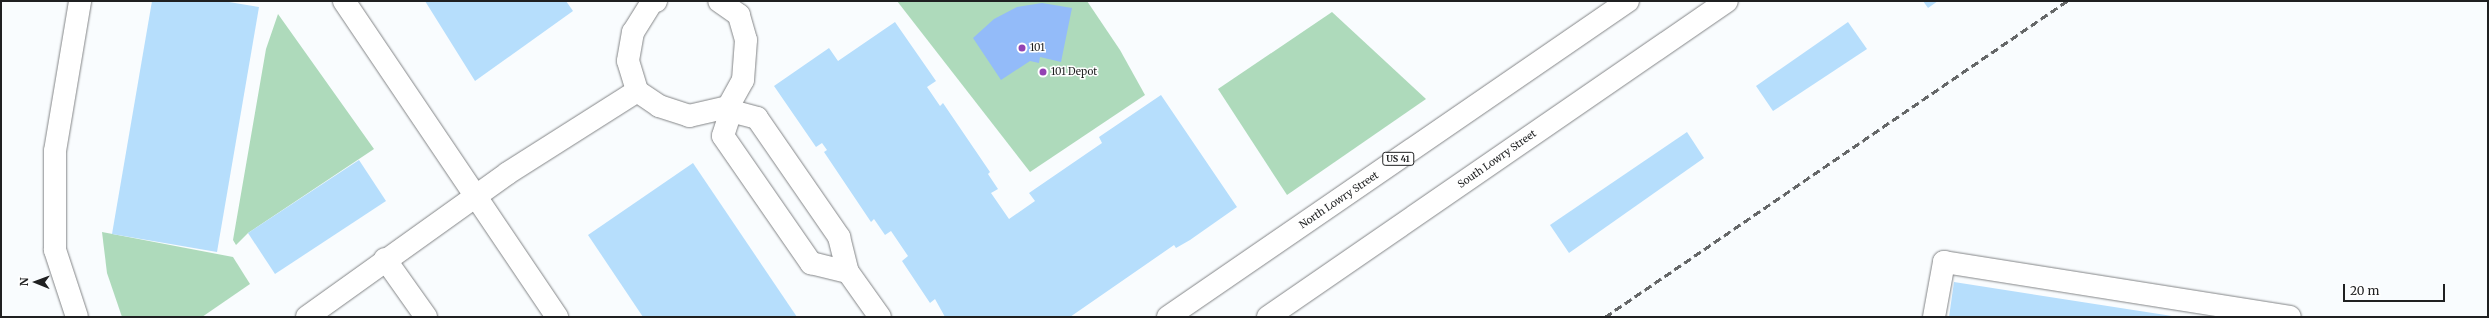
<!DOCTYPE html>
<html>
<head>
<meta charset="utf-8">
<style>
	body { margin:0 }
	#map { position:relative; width:2489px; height:318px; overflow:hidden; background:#f9fcfe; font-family:Merriweather,serif }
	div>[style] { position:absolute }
	.green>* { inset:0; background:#aedabb }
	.water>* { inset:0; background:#93bbf9 }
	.building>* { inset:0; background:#b6defc }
	.roads { filter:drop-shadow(0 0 1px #838587) drop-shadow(0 0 1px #838587) }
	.minor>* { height:22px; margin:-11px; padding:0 11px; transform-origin:11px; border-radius:11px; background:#fff }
	.major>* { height:22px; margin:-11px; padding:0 11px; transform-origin:11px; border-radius:11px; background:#fff }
	.rail>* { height:3px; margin-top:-1.5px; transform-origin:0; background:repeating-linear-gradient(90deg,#656768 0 8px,transparent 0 12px) }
	.dots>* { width:11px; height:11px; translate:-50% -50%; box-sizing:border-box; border:2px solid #fff; border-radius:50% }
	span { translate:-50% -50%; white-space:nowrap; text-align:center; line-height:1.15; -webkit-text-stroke:3px #fff; paint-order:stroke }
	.shield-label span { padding:1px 3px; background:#fff; border:1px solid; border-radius:3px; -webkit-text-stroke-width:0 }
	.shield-label { font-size:9px; color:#1f2021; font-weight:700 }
	.poi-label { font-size:10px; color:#1f2021 }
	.left { translate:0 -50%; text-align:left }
	.street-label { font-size:10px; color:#1f2021 }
	.frame { position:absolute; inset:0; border:2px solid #1f2021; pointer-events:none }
	.north { position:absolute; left:16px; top:262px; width:40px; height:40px; -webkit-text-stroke:3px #fff; paint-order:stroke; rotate:271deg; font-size:11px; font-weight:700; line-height:16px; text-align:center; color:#1f2021 }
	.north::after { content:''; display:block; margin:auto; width:14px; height:18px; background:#1f2021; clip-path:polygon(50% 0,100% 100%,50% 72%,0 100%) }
	.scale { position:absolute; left:2343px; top:284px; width:102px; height:18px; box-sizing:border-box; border:2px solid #1f2021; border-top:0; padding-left:5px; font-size:12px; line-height:14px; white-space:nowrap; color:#1f2021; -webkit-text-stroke:3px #fff; paint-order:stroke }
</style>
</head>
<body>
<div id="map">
	<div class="green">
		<div style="clip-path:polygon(897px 1px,1087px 1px,1120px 50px,1145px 95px,1030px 172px)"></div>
		<div style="clip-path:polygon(1332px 12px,1426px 99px,1287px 195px,1218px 89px)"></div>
		<div style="clip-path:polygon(278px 14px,374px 149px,248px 233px,236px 245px,233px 240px,266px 49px)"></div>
		<div style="clip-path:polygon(102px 232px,233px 257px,250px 284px,202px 317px,122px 317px,107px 273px)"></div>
	</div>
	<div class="water">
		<div style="clip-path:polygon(1042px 3px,1072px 8px,1061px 62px,1040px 57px,1039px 63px,1030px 61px,1001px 80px,973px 38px,994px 19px,1017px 7px)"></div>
	</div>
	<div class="building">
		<div style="clip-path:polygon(152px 1px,223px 1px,259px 7px,217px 252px,112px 234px)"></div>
		<div style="clip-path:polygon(425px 1px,566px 1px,573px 11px,475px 81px)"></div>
		<div style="clip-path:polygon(1923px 1px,1938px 1px,1928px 8px)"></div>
		<div style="clip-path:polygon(895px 22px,936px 81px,927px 87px,940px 106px,943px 103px,990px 172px,988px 174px,998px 189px,991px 193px,1009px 219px,1035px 201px,1029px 193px,1102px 143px,1099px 137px,1161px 95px,1237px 207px,1190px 240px,1176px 248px,1174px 245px,1070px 317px,945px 317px,935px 299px,930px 303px,902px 261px,908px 256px,891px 231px,885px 235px,874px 219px,871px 222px,824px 152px,827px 150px,822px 143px,816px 147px,774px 86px,829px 48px,838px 61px)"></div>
		<div style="clip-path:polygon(1848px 22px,1867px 49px,1773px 111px,1756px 86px)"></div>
		<div style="clip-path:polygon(1687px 132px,1704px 158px,1569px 253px,1550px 225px)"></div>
		<div style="clip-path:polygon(359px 160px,386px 201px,275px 274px,248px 233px)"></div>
		<div style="clip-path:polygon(693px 163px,797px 317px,643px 317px,588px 235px)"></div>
		<div style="clip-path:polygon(1954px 282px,2172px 316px,2171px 317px,1949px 317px)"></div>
	</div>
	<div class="roads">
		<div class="minor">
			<div style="left:344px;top:1px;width:381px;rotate:56deg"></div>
			<div style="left:656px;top:1px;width:4px;rotate:166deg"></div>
			<div style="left:652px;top:2px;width:36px;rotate:122deg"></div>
			<div style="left:633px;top:32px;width:29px;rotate:100deg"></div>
			<div style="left:628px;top:61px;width:31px;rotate:73deg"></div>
			<div style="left:637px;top:91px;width:27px;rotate:34deg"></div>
			<div style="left:659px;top:106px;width:32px;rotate:18deg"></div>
			<div style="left:689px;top:116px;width:40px;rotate:-13deg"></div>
			<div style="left:728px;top:107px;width:31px;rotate:-61deg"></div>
			<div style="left:743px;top:80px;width:40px;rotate:-85.7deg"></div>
			<div style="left:746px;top:40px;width:26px;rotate:-106deg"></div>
			<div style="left:739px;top:15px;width:24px;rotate:-145deg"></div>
			<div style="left:728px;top:107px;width:5px;rotate:53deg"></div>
			<div style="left:731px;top:111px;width:27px;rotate:15deg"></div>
			<div style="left:757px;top:118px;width:145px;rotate:55.4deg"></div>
			<div style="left:839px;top:237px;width:36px;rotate:76deg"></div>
			<div style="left:848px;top:272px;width:55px;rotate:54.6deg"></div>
			<div style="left:728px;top:107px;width:5px;rotate:53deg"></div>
			<div style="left:731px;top:111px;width:26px;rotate:108deg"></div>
			<div style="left:723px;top:136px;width:155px;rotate:55.3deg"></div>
			<div style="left:811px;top:263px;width:38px;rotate:14deg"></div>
			<div style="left:385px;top:259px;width:71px;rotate:54.7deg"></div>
			<div style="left:77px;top:317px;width:71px;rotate:-108.2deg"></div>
			<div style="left:55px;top:250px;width:99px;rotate:-90deg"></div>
			<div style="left:55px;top:151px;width:152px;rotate:-80.5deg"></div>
			<div style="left:307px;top:317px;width:247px;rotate:-35.6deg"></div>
			<div style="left:508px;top:173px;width:153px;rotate:-32.4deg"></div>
			<div style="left:1934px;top:317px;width:56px;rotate:-79.7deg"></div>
			<div style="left:1944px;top:262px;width:350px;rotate:9deg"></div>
		</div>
		<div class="major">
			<div style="left:1168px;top:317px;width:558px;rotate:-34.49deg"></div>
			<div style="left:1268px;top:317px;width:557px;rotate:-34.55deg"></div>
		</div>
	</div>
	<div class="rail">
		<div style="left:1605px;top:317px;width:560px;rotate:-34.37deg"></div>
	</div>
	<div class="dots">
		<div style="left:1022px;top:48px;background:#9343b3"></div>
		<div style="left:1043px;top:72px;background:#9343b3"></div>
	</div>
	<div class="shield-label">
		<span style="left:1398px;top:159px">US 41</span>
	</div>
	<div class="poi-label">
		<span class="left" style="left:1030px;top:48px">101</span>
		<span class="left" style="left:1051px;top:72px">101 Depot</span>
	</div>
	<div class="street-label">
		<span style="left:1497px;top:159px;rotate:-35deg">South Lowry Street</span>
		<span style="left:1339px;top:200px;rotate:-34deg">North Lowry Street</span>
	</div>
	<div class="frame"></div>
	<div class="north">N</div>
	<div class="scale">20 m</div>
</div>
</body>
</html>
